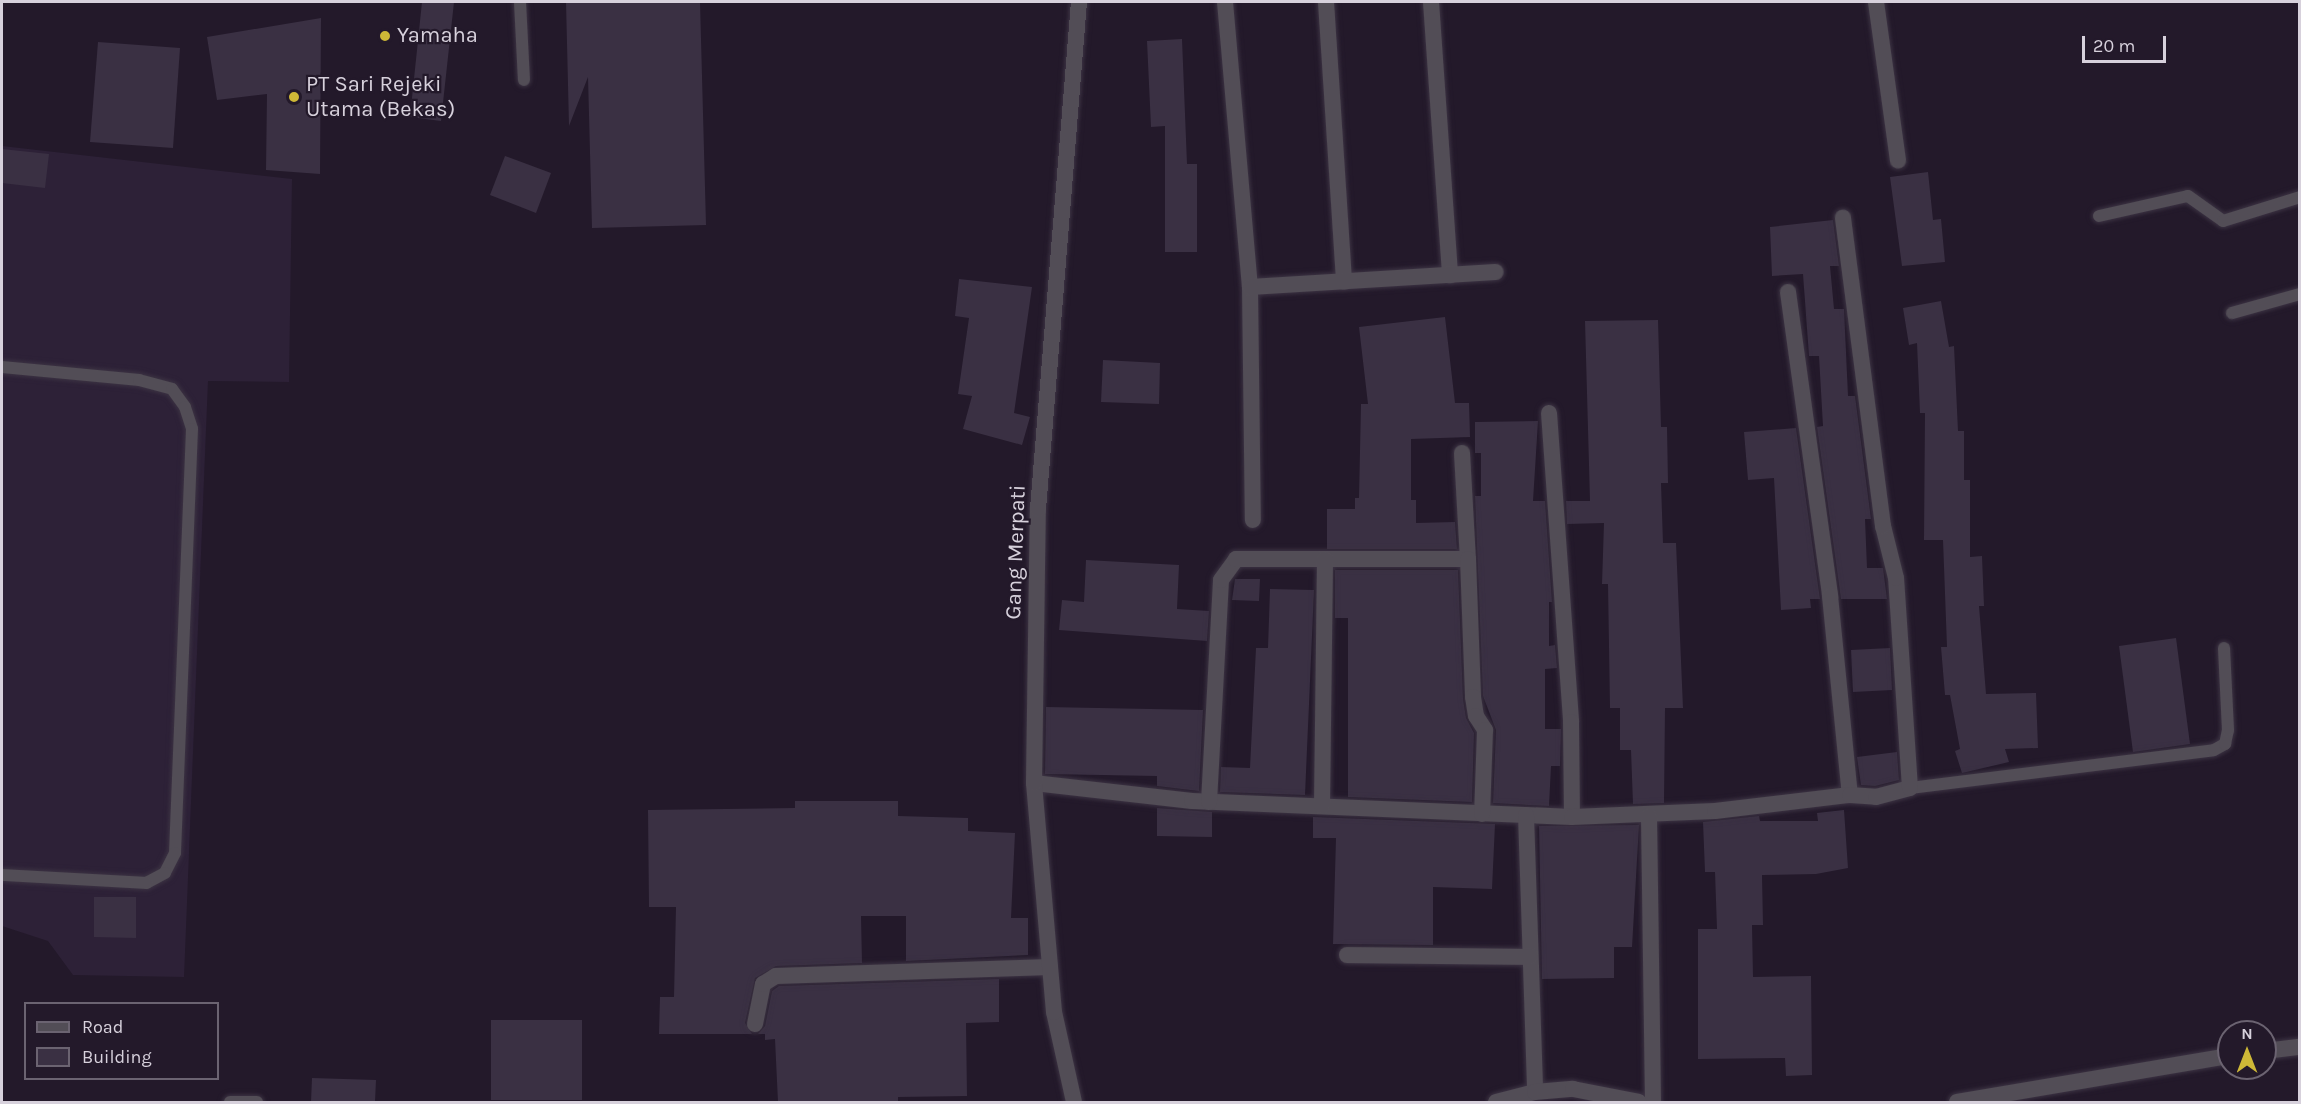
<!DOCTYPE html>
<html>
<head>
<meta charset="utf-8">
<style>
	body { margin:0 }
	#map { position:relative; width:2301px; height:1104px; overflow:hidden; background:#23192a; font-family:Karla,sans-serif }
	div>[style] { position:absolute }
	.built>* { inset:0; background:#2d2137 }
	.building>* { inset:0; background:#3a3043 }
	.roads { filter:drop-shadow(0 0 2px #3c3343) drop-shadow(0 0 2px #3c3343) }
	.service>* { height:12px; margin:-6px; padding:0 6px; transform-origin:6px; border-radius:6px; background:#524d56 }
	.minor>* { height:16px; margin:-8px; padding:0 8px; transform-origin:8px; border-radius:8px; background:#524d56 }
	.dots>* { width:16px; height:16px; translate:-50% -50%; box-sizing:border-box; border:3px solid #23192a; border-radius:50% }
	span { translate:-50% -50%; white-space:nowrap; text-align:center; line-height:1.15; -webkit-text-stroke:4.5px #23192a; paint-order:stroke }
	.poi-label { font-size:22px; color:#d7d1dc }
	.left { translate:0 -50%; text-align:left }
	.street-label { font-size:22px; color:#d7d1dc }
	.frame { position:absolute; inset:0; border:3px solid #d7d1dc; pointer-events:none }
	.legend { position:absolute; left:24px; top:1002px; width:195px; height:78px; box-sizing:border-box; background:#23192a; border:2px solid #6b6371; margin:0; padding:8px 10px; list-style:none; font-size:18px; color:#d7d1dc }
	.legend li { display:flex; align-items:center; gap:12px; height:30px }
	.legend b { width:30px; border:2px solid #6b6371 }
	.north { position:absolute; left:2217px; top:1020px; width:60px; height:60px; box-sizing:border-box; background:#23192a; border:2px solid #6b6371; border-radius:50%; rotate:0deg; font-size:16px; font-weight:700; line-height:24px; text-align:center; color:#d7d1dc }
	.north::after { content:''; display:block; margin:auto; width:21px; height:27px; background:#ceb837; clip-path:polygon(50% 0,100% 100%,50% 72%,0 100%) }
	.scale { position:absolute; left:2082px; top:36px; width:84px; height:27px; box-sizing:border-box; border:3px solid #d7d1dc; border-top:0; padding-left:8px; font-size:18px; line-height:21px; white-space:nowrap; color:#d7d1dc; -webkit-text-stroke:4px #23192a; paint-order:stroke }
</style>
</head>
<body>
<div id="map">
	<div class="built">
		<div style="clip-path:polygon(2px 146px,292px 179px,289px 382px,208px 381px,184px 977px,73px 975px,48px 941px,2px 926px)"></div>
	</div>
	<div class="building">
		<div style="clip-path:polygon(422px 2px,454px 2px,441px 121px,410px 117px)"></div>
		<div style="clip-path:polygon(566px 2px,700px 2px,706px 225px,592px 228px,588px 77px,569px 126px)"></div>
		<div style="clip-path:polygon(321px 18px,320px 174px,266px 170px,267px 94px,217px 100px,207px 37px)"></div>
		<div style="clip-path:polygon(1182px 39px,1187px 164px,1197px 164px,1197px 252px,1165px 252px,1165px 126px,1151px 127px,1147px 41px)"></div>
		<div style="clip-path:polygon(98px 42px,180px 48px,173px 148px,90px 142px)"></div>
		<div style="clip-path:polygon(2px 149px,49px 154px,45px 188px,2px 183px)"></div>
		<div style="clip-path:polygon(505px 156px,551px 173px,536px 213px,490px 195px)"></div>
		<div style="clip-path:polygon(1928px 172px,1933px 220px,1941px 219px,1945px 262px,1902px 266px,1890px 177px)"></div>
		<div style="clip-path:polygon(1833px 220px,1839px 266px,1830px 266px,1834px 309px,1844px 309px,1848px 396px,1855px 396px,1871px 519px,1865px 519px,1867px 568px,1883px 568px,1887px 599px,1841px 599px,1817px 427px,1823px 426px,1819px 356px,1809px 356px,1803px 274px,1772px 276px,1770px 227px)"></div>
		<div style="clip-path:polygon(959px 279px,1032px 287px,1014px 413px,1030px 417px,1022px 445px,963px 429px,972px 396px,958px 394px,969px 318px,955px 316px)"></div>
		<div style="clip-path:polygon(1941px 301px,1949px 347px,1954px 346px,1958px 431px,1964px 431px,1964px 480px,1970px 480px,1970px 557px,1982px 556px,1984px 606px,1979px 606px,1986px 694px,2036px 693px,2038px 748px,2005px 749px,2009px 762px,1962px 773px,1955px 751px,1960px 749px,1950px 695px,1945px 695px,1941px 647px,1947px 647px,1943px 540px,1924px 540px,1925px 413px,1920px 413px,1917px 343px,1909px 345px,1903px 308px)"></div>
		<div style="clip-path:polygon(1445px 317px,1455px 403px,1469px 403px,1470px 437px,1411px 439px,1411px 500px,1416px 500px,1416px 523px,1455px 522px,1457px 549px,1327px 549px,1327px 509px,1355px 509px,1355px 498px,1359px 498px,1361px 404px,1368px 404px,1359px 327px)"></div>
		<div style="clip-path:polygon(1658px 320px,1661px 427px,1667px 427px,1668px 483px,1661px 483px,1663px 543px,1676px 543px,1683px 708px,1665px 708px,1664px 803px,1633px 804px,1631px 750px,1620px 750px,1620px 708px,1610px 708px,1608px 584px,1602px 584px,1604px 523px,1567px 524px,1566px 501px,1590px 501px,1585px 321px)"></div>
		<div style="clip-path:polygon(1103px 360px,1160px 363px,1159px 404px,1101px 402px)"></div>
		<div style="clip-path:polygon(1538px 421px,1533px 501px,1545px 501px,1552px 602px,1549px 602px,1549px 646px,1555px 645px,1557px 668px,1545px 669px,1545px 729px,1561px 729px,1560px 766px,1551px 766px,1549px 806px,1493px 803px,1496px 730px,1483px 696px,1475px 496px,1481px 496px,1481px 453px,1475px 453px,1475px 422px)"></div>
		<div style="clip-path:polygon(1796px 428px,1820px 599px,1810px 599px,1811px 608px,1781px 610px,1774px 478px,1748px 480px,1744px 432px)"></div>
		<div style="clip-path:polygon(1086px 560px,1179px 565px,1177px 609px,1209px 611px,1207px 641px,1059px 630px,1062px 600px,1084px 602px)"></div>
		<div style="clip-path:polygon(1335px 570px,1458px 570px,1463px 699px,1466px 718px,1474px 733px,1472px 802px,1348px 797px,1348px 618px,1335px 618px)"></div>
		<div style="clip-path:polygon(1235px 579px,1260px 579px,1259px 601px,1232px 600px)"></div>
		<div style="clip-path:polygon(1270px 589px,1314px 590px,1305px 795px,1220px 792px,1221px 767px,1250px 768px,1256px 648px,1268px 648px)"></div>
		<div style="clip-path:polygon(2176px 638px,2190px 744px,2133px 752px,2119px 646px)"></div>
		<div style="clip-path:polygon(1890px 648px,1892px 690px,1853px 692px,1851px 650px)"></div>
		<div style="clip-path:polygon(1046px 707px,1203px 710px,1199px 791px,1157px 786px,1157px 776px,1045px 774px)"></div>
		<div style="clip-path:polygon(1897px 752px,1899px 780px,1875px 786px,1861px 785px,1857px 757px)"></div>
		<div style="clip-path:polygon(795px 801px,898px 801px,898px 816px,968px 818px,968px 831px,1015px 833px,1011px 918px,1028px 918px,1028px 955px,906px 961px,906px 916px,861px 916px,862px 963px,776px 966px,755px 978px,745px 1023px,752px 1034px,659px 1034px,660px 997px,674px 997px,676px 907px,649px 907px,648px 810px,795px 808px)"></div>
		<div style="clip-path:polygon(1157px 808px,1212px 812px,1212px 837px,1157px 836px)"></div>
		<div style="clip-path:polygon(1844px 810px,1848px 868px,1816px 874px,1762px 875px,1763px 925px,1752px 925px,1753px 977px,1811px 976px,1812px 1075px,1786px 1076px,1785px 1058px,1698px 1059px,1698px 929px,1717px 929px,1715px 872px,1705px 872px,1703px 822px,1759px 816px,1760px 821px,1818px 821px,1817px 813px)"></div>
		<div style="clip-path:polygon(1313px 817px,1495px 824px,1492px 889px,1433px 887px,1433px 945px,1333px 944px,1336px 838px,1313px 838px)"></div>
		<div style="clip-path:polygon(1639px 825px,1632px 947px,1614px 947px,1614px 978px,1542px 979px,1539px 826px)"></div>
		<div style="clip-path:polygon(94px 897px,136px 897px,136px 938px,94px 937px)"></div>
		<div style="clip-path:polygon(999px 979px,999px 1022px,966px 1023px,967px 1096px,898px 1097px,898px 1102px,778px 1102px,775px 1039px,765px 1040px,765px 1034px,758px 1034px,765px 1026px,772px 991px,779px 986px)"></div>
		<div style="clip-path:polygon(491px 1020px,582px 1020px,582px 1100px,491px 1100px)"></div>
		<div style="clip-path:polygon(312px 1078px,376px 1080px,375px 1102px,311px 1102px)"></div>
	</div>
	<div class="roads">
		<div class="service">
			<div style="left:520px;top:2px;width:78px;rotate:87.1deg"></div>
			<div style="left:2099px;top:216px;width:91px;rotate:-12.7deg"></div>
			<div style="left:2188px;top:196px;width:43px;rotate:35.5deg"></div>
			<div style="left:2223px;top:221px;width:81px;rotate:-17.3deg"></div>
			<div style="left:2232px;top:313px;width:71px;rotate:-15.6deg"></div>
			<div style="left:2px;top:367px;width:138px;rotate:5.4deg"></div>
			<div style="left:139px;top:380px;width:34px;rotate:15deg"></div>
			<div style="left:172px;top:389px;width:22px;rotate:54deg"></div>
			<div style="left:185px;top:407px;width:23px;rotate:72deg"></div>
			<div style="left:192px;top:429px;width:424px;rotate:92.3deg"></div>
			<div style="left:175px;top:853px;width:22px;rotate:117deg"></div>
			<div style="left:165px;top:873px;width:21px;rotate:152deg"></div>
			<div style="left:146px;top:883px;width:144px;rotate:-176.8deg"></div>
			<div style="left:1910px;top:788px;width:306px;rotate:-7.1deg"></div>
			<div style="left:2214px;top:750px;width:13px;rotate:-29deg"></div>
			<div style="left:2225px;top:744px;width:14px;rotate:-78deg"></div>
			<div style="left:2228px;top:730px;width:82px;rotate:-92.8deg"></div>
			<div style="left:230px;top:1102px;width:27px"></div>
		</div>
		<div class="minor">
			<div style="left:1225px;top:2px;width:286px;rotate:85deg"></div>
			<div style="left:1250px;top:287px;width:233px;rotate:89.3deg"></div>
			<div style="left:1326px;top:2px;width:280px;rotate:86.3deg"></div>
			<div style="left:1431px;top:2px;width:274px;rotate:86deg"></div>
			<div style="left:1876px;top:2px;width:160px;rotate:82.1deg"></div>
			<div style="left:1250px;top:287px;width:246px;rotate:-3.5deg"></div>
			<div style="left:1788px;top:292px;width:307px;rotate:82.1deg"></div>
			<div style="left:1830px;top:596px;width:200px;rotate:84.3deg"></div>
			<div style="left:1549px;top:413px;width:310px;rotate:85.9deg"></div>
			<div style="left:1571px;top:722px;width:95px;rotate:89.4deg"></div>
			<div style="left:1462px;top:453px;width:106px;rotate:86.8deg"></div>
			<div style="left:1034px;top:783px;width:159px;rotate:6.5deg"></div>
			<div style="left:1192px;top:801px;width:380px;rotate:2.4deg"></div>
			<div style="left:1572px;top:817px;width:143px;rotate:-2.4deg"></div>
			<div style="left:1715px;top:811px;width:136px;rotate:-6.8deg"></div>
			<div style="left:1850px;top:795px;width:26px;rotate:4deg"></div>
			<div style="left:1876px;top:797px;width:35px;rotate:-15deg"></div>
			<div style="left:1910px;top:788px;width:210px;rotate:-93.8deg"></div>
			<div style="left:1896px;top:578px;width:54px;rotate:-104deg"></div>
			<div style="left:1883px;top:526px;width:311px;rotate:-97.4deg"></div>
			<div style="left:1209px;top:802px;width:222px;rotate:-86.9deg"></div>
			<div style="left:1221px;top:580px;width:26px;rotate:-54deg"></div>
			<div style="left:1236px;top:559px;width:232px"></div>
			<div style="left:1468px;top:559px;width:138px;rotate:87.9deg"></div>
			<div style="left:1473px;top:697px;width:19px;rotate:81deg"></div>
			<div style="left:1476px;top:716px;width:17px;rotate:57deg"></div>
			<div style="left:1485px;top:730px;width:84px;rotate:92deg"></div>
			<div style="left:1322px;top:806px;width:247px;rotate:-89.3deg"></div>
			<div style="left:1526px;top:815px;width:277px;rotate:88.1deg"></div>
			<div style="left:1649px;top:816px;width:286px;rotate:89.2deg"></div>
			<div style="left:1347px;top:955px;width:183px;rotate:0.6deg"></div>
			<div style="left:755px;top:1024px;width:41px;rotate:-78.7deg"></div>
			<div style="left:763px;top:984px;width:15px;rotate:-32deg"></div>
			<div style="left:776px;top:976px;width:274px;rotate:-1.9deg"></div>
			<div style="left:2265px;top:1051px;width:35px;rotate:-7deg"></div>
			<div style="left:1074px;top:1102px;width:92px;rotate:-102.5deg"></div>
			<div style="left:1054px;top:1012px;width:230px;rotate:-95deg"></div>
			<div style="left:1034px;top:783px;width:274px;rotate:-89.2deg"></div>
			<div style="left:1038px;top:509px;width:509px;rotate:-85.38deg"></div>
			<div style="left:1496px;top:1102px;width:40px;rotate:-14.4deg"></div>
			<div style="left:1535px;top:1092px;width:38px;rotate:-5deg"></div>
			<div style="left:1573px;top:1089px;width:67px;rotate:11.1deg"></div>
			<div style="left:1957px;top:1102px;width:276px;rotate:-9.6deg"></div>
		</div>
	</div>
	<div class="dots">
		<div style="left:385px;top:36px;background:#ceb837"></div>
		<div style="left:294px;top:97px;background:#ceb837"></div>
	</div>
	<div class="poi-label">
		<span class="left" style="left:397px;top:36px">Yamaha</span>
		<span class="left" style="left:306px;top:97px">PT Sari Rejeki<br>Utama (Bekas)</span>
	</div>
	<div class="street-label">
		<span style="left:1016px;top:552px;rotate:-88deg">Gang Merpati</span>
	</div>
	<div class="frame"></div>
	<ul class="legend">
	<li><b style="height:8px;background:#524d56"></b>Road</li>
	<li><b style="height:16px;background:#3a3043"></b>Building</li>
	</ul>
	<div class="north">N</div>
	<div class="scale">20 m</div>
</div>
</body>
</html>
